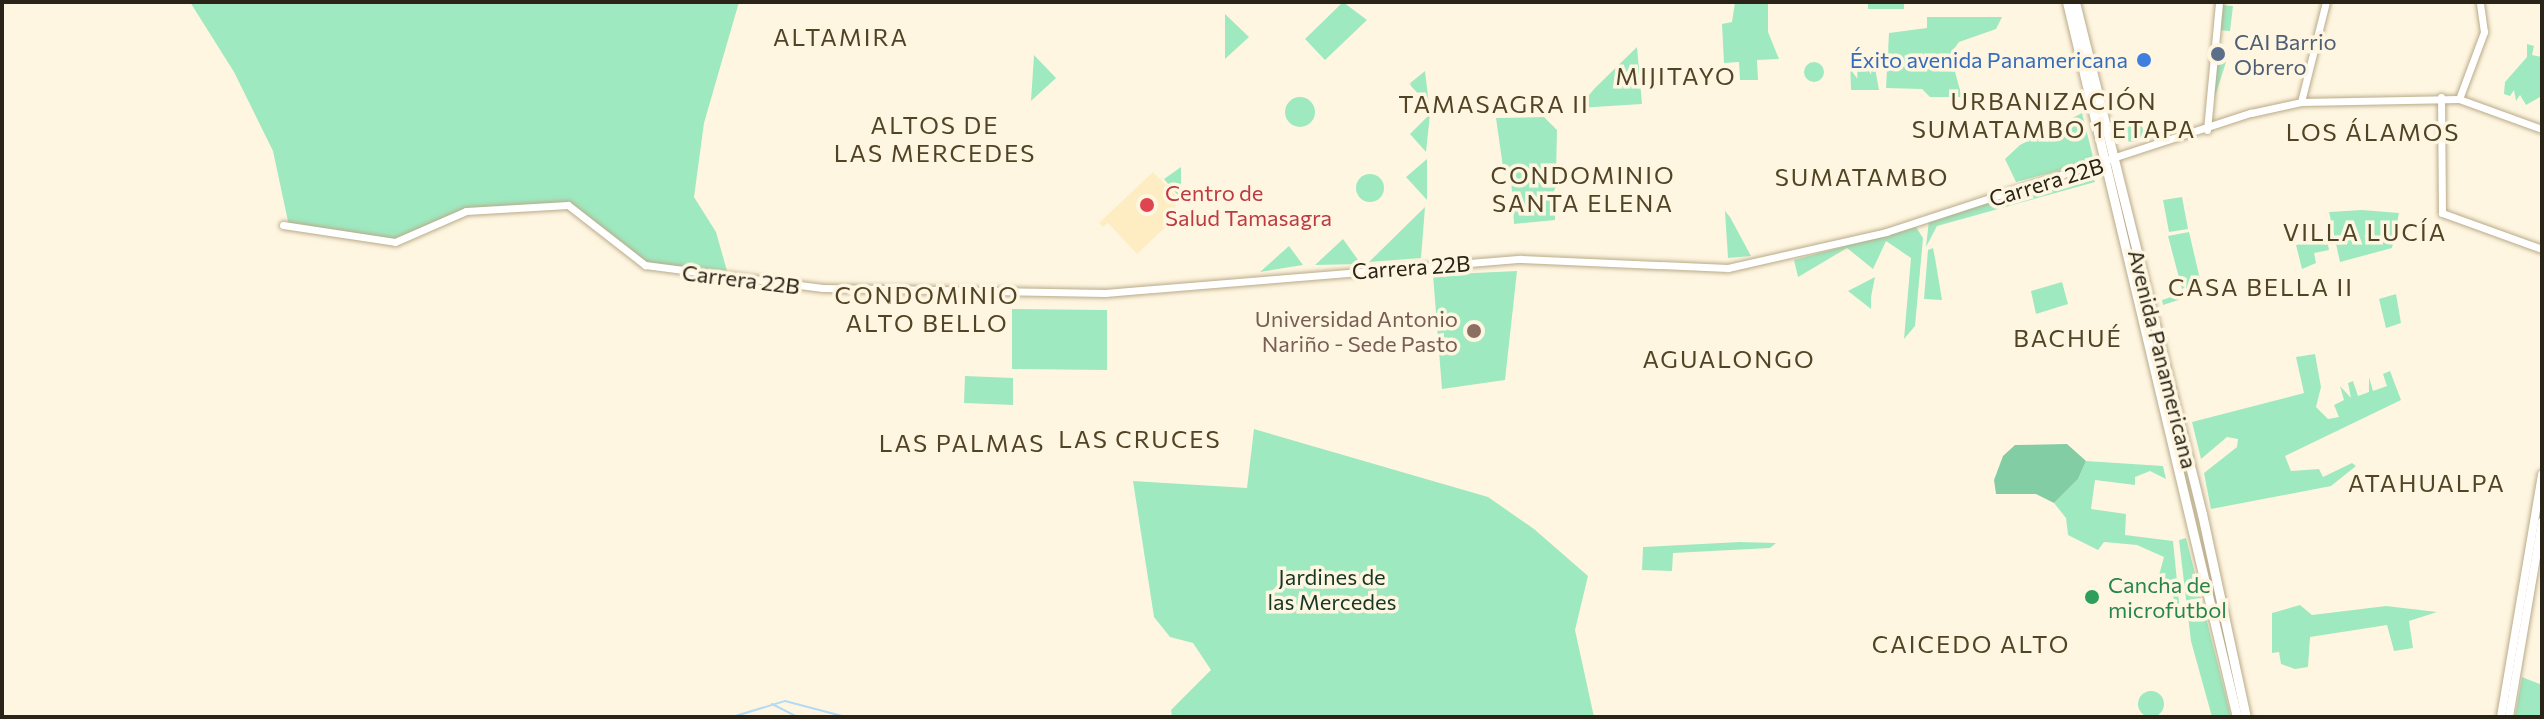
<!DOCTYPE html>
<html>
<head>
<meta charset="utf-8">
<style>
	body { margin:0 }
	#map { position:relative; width:2544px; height:719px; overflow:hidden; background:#fff6e1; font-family:Commissioner,sans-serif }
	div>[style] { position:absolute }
	.built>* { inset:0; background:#feecc2 }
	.green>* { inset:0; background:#9fe9c0 }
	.round { border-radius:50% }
	.forest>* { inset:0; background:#83cda4 }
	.stream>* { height:2px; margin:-1px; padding:0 1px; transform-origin:1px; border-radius:1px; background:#b3daf6 }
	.roads { filter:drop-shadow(0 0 2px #b9ab89) drop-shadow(0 0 2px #b9ab89) }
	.tertiary>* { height:7px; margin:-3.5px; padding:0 3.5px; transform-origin:3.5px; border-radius:3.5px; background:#fff }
	.secondary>* { height:8px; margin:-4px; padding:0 4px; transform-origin:4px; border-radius:4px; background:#fff }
	.primary>* { height:9px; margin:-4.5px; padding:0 4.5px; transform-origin:4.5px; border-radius:4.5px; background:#fff }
	.dots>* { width:22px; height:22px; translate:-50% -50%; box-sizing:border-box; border:4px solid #fff6e1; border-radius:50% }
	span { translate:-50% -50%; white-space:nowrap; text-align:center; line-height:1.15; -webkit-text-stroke:7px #fff6e1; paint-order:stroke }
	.service-label { font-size:22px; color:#4e5e75 }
	.left { translate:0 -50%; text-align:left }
	.shop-label { font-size:22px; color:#366cbe }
	.right { translate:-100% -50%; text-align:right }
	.street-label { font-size:22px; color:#292417 }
	.health-label { font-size:22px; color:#be3a42 }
	.education-label { font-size:22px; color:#785e54 }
	.park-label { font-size:22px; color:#163726 }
	.leisure-label { font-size:22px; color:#27864d }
	.neighbourhood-label { font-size:24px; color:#514426; letter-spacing:2px }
	.frame { position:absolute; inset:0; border:4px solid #292417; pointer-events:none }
</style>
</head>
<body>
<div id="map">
	<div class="built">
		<div style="clip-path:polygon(1153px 172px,1176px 196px,1175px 218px,1137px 254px,1108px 223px,1103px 227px,1099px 223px)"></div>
	</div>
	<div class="green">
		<div style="clip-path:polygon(190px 2px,739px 2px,704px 123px,694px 197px,716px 232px,729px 278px,645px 265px,568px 205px,466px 211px,400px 241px,289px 226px,273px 151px,234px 72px)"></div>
		<div style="clip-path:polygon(1343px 2px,1367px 20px,1325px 60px,1305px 39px)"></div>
		<div style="clip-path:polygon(1735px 2px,1768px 2px,1768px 32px,1779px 59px,1757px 60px,1758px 80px,1740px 80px,1739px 62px,1724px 63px,1722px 24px,1732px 22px)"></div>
		<div style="clip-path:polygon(1868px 2px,1904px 2px,1904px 9px,1868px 9px)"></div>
		<div style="clip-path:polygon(2221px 5px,2233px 6px,2230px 31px,2218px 30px)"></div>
		<div style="clip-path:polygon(1225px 14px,1249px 37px,1225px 59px)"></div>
		<div style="clip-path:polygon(1927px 17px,2002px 17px,1996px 29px,1959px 42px,1950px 54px,1962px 97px,1930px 97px,1922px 89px,1886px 88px,1889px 33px,1927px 28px)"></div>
		<div style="clip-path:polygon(2527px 44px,2534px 46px,2532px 55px,2542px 57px,2542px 86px,2540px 97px,2526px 105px,2520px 95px,2516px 101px,2514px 90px,2510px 96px,2504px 94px,2505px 82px,2527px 57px)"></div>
		<div style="clip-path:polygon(1637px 47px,1642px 104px,1578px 108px,1595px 88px)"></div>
		<div style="clip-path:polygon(1034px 55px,1056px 78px,1031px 101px)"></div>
		<div style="clip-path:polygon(1850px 56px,1873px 57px,1879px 90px,1851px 90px)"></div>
		<div style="clip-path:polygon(2215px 60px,2226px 62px,2213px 103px,2211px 102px)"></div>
		<div class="round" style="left:1804px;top:62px;width:20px;height:20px"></div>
		<div style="clip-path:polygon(1425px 71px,1429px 105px,1409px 84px)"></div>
		<div class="round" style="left:1285px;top:97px;width:30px;height:30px"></div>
		<div style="clip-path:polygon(2082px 113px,2094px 161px,2016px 182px,2005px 159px,2020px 145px)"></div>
		<div style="clip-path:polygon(1430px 114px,1426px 152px,1410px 134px)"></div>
		<div style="clip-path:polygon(1544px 117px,1557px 130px,1555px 220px,1514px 224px,1511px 177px,1504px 174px,1496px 118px)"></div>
		<div class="round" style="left:2121px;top:120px;width:22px;height:22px"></div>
		<div style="clip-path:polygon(1427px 159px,1427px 200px,1406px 177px)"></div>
		<div style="clip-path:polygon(1181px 167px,1181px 199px,1164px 179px)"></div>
		<div style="clip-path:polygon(2091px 172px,2095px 182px,1937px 226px,1926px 247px,1929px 220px)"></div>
		<div class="round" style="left:1356px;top:174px;width:28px;height:28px"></div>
		<div style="clip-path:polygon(2182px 197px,2188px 229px,2169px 232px,2163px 200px)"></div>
		<div style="clip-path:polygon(1425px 207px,1421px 258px,1369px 262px)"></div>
		<div style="clip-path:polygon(2362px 210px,2399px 213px,2392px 248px,2340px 262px,2329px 212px)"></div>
		<div style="clip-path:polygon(1725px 211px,1730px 217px,1751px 256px,1728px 258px)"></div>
		<div style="clip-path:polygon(1916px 227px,1923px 238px,1915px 326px,1904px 339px,1911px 258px,1886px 241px,1873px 269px,1847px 248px,1798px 277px,1794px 260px)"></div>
		<div style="clip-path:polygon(2189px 232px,2203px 292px,2163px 305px,2162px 300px,2183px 293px,2168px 236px)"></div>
		<div style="clip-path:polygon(1343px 239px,1361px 264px,1315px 265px)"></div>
		<div style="clip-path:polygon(2327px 240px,2329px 250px,2314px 253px,2316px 263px,2302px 269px,2296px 245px)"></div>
		<div style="clip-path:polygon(1289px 246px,1303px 265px,1260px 272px)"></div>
		<div style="clip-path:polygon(1933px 248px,1935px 258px,1942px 300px,1924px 299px,1928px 250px)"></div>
		<div style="clip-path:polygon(1517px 271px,1505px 380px,1442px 389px,1433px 275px)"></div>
		<div style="clip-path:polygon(1875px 277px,1871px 297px,1871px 309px,1848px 291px)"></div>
		<div style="clip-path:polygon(2062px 282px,2068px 304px,2036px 314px,2031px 291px)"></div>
		<div style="clip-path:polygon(2396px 294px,2401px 323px,2386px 328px,2379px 299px)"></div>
		<div style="clip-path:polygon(1012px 309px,1107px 310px,1107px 370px,1012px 369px)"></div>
		<div style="clip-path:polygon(2315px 354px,2321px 387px,2316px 407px,2328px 419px,2339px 417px,2334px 405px,2344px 400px,2340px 386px,2351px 398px,2348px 383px,2353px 381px,2358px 396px,2369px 392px,2369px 377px,2373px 391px,2387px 386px,2383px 374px,2390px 371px,2401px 400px,2285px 456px,2291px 471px,2319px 469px,2323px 477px,2352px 463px,2356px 466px,2331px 486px,2211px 509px,2204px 473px,2237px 447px,2238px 439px,2227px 437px,2201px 459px,2192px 422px,2304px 393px,2296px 357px)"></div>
		<div style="clip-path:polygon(965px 376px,1013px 378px,1013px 405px,964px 403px)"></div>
		<div style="clip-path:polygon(1254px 429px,1488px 497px,1534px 529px,1588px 576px,1575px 630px,1594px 717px,1172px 717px,1171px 710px,1211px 670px,1193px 643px,1170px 637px,1154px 617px,1133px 481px,1247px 488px)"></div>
		<div style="clip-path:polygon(2086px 461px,2163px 466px,2166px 479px,2150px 471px,2135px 477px,2135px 485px,2095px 480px,2091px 509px,2126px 514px,2125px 535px,2173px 541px,2180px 612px,2175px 611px,2173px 594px,2155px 590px,2164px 557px,2137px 545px,2104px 542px,2098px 550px,2068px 535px,2066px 518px,2054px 503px,2078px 479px)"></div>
		<div style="clip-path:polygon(2186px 538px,2231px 717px,2212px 717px,2191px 641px,2179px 540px)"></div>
		<div style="clip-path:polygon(1740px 542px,1776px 543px,1770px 548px,1673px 553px,1672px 571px,1642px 570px,1643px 547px)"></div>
		<div class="round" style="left:2082px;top:586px;width:20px;height:20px"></div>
		<div style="clip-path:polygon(2300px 605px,2312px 615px,2386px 606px,2437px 612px,2409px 621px,2413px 648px,2394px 651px,2387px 625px,2310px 637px,2308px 667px,2295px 669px,2281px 664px,2279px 652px,2272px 653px,2272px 613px)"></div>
		<div style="clip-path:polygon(2522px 677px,2542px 685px,2542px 717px,2515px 717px)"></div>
		<div class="round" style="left:2138px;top:691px;width:26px;height:26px"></div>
	</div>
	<div class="forest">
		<div style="clip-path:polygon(2067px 444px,2086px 461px,2078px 479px,2054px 503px,2036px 494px,1996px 494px,1994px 480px,2003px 456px,2015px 445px)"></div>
	</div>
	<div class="stream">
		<div style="left:772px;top:704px;width:29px;rotate:27deg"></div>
		<div style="left:732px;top:717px;width:55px;rotate:-16.8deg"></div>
		<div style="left:785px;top:701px;width:63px;rotate:14.7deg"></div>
	</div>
	<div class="roads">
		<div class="tertiary">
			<div style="left:2441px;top:97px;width:116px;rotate:89.5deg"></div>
			<div style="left:2442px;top:213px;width:106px;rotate:19.8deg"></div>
			<div style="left:2459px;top:99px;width:72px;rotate:-69.5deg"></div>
			<div style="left:2484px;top:32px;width:30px;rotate:-98deg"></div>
			<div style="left:2301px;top:102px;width:103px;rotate:-76deg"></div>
			<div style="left:2207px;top:130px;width:129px;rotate:-84.6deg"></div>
			<div style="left:283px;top:225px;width:113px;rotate:8.6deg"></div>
			<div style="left:395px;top:242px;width:77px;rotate:-23.6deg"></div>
			<div style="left:466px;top:211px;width:102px;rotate:-3.4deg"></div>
			<div style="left:568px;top:205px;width:98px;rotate:37.9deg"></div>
			<div style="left:645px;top:265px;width:179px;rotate:7.4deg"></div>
			<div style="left:823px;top:288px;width:282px;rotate:1deg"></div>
			<div style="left:1105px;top:293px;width:417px;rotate:-4.7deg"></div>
			<div style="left:1521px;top:259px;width:207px;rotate:2.5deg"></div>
			<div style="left:1728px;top:268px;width:162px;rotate:-12.8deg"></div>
			<div style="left:1886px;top:232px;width:384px;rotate:-18.1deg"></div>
			<div style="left:2251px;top:113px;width:51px;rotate:-12.4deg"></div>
			<div style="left:2301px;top:102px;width:158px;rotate:-1.1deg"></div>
			<div style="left:2459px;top:99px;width:88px;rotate:19.9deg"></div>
		</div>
		<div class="secondary">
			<div style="left:2501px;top:717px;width:246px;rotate:-80.4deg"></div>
			<div style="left:2509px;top:717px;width:198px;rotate:-80.4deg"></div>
		</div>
		<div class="primary">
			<div style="left:2067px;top:2px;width:735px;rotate:76.63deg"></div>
			<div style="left:2075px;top:2px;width:528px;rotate:76.07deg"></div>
			<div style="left:2202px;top:514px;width:208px;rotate:77.8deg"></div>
		</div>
	</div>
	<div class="dots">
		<div style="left:2218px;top:54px;background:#5c6f8a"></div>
		<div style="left:2144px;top:60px;background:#3f7fe0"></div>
		<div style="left:1147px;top:205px;background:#e0444e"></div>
		<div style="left:1474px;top:331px;background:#8d6e63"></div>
		<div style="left:2092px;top:597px;background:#2e9e5b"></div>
	</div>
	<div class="service-label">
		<span class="left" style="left:2234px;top:54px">CAI Barrio<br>Obrero</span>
	</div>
	<div class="shop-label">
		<span class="right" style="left:2128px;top:60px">Éxito avenida Panamericana</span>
	</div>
	<div class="street-label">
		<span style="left:2046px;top:182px;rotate:-17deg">Carrera 22B</span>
		<span style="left:1411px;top:267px;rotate:-4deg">Carrera 22B</span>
		<span style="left:741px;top:279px;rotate:7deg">Carrera 22B</span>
		<span style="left:2163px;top:359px;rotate:76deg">Avenida Panamericana</span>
	</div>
	<div class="health-label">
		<span class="left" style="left:1165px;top:205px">Centro de<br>Salud Tamasagra</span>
	</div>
	<div class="education-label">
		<span class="right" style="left:1458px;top:331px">Universidad Antonio<br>Nariño - Sede Pasto</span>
	</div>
	<div class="park-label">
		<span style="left:1332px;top:589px">Jardines de<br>las Mercedes</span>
	</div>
	<div class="leisure-label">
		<span class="left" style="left:2108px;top:597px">Cancha de<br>microfutbol</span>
	</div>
	<div class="neighbourhood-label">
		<span style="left:841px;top:37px">ALTAMIRA</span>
		<span style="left:1676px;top:76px">MIJITAYO</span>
		<span style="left:2054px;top:115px">URBANIZACIÓN<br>SUMATAMBO 1 ETAPA</span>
		<span style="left:1494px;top:104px">TAMASAGRA II</span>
		<span style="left:935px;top:139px">ALTOS DE<br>LAS MERCEDES</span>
		<span style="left:2373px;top:132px">LOS ÁLAMOS</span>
		<span style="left:1583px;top:189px">CONDOMINIO<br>SANTA ELENA</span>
		<span style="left:1862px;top:177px">SUMATAMBO</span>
		<span style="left:2365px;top:232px">VILLA LUCÍA</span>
		<span style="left:2261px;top:287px">CASA BELLA II</span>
		<span style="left:927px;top:309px">CONDOMINIO<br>ALTO BELLO</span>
		<span style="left:2068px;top:338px">BACHUÉ</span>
		<span style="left:1729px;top:359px">AGUALONGO</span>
		<span style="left:1140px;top:439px">LAS CRUCES</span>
		<span style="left:962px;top:443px">LAS PALMAS</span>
		<span style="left:2427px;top:483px">ATAHUALPA</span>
		<span style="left:1971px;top:644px">CAICEDO ALTO</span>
	</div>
	<div class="frame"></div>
</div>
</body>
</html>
